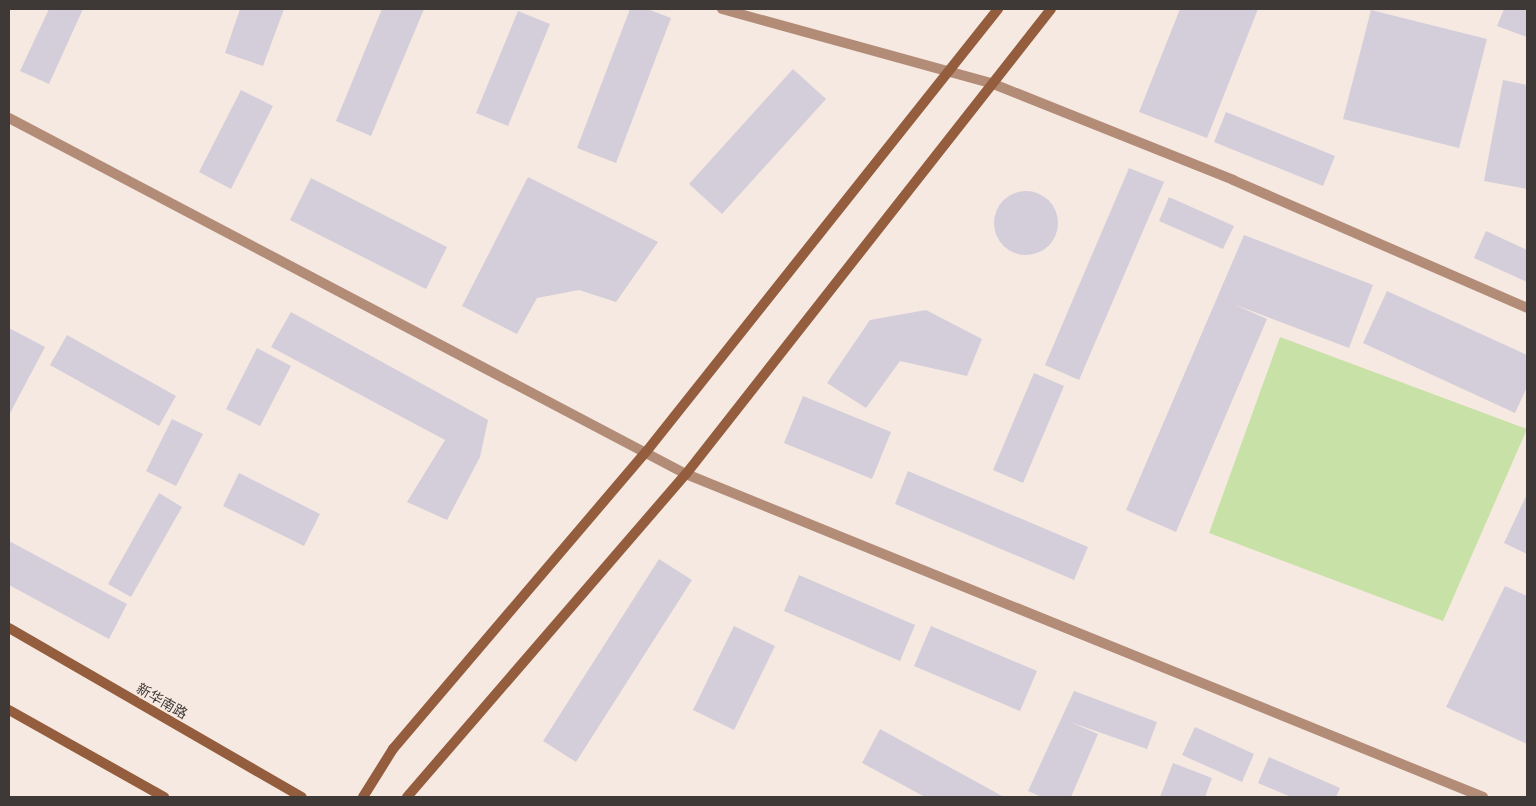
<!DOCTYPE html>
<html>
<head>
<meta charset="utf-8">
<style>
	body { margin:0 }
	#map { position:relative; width:1536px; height:806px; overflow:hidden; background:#f6e9e2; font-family:"Archivo Narrow","Noto Sans SC",sans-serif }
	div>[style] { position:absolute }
	.green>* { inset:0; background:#c8e1a6 }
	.building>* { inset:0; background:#d4ceda }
	.round { border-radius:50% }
	.street>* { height:10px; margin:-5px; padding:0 5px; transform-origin:5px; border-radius:5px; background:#b38c77 }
	.secondary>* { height:10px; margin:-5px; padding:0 5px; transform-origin:5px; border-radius:5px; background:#945d3e }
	span { translate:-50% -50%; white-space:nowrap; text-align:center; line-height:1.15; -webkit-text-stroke:4px #f6e9e2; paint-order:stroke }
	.street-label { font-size:14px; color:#3e3936 }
	.frame { position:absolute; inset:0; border:10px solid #3e3936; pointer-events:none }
</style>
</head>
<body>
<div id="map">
	<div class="green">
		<div style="clip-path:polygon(1280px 337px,1527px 429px,1443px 621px,1209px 533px)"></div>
	</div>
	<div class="building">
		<div style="clip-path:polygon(49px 9px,83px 9px,49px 84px,20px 71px)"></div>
		<div style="clip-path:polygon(240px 9px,284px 9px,263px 66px,225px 53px)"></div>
		<div style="clip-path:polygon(382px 9px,424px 9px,371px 136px,336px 121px)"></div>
		<div style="clip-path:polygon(630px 9px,647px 9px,671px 18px,616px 163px,577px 148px)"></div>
		<div style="clip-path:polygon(1180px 9px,1258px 9px,1207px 138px,1139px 112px)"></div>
		<div style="clip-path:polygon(1504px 9px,1527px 9px,1527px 37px,1497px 26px)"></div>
		<div style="clip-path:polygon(1371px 10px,1487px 39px,1459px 148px,1343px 119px)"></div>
		<div style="clip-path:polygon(518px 11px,550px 24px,508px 126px,476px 113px)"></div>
		<div style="clip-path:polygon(793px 69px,826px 99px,722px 214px,689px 184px)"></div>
		<div style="clip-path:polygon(1503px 80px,1527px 85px,1527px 189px,1484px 181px)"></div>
		<div style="clip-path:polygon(241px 90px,273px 106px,231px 189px,199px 172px)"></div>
		<div style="clip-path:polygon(1226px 112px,1335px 156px,1323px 186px,1214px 142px)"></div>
		<div style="clip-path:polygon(1129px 168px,1164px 182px,1079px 380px,1045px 365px)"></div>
		<div style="clip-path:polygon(528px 177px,658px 242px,616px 302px,579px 290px,537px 298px,517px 334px,462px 306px)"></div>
		<div style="clip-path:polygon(311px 178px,447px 247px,426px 289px,290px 220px)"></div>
		<div class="round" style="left:994px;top:191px;width:64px;height:64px"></div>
		<div style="clip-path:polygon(1169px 197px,1234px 226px,1223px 249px,1159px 221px)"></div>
		<div style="clip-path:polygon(1486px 231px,1527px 250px,1527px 282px,1474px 258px)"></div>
		<div style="clip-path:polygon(1244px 235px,1373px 285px,1349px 348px,1233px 304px,1267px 319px,1176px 532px,1126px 510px)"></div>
		<div style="clip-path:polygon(1387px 291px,1527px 355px,1527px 387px,1515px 413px,1363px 343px)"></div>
		<div style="clip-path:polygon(926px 310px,982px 339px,967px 376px,900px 361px,866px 408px,827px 383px,870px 320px)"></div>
		<div style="clip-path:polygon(291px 312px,488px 420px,480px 457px,447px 520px,407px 502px,445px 440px,271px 347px)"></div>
		<div style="clip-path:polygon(9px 328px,45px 347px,9px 415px)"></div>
		<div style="clip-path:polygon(67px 335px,176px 396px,159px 426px,50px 365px)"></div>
		<div style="clip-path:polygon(257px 348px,291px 366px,260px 426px,226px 409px)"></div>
		<div style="clip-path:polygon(1034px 373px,1064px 386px,1023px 483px,993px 470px)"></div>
		<div style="clip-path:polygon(803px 396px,891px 432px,872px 479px,784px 443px)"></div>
		<div style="clip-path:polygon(172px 419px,203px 434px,176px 486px,146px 471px)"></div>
		<div style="clip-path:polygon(908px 471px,1088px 547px,1074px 580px,895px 504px)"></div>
		<div style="clip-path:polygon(239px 473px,320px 514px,304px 546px,223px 506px)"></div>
		<div style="clip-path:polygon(159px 493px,182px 507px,131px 597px,108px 584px)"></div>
		<div style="clip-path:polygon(1527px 494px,1527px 554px,1504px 543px)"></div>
		<div style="clip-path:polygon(9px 541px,127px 604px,109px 639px,9px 585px)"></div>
		<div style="clip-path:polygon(659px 559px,692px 580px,576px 762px,543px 741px)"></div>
		<div style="clip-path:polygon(799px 575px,915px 625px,900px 661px,784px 611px)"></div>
		<div style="clip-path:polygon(1505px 586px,1527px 596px,1527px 744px,1446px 707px)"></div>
		<div style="clip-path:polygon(734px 626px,775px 646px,734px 730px,693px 710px)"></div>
		<div style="clip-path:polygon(931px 626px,1037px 671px,1020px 711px,914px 666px)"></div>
		<div style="clip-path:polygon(1074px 691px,1157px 722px,1147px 749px,1070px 722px,1098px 734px,1071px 797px,1042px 797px,1028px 791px)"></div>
		<div style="clip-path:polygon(1195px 727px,1254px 754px,1242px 782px,1182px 755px)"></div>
		<div style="clip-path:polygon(880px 729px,1004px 797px,925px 797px,862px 763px)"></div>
		<div style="clip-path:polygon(1269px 757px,1340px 788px,1336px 797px,1291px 797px,1258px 783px)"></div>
		<div style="clip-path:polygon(1173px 763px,1212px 778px,1205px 797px,1160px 797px)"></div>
	</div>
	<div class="street">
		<div style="left:722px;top:9px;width:279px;rotate:15.4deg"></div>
		<div style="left:991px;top:83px;width:261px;rotate:21.8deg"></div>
		<div style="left:1233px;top:180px;width:321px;rotate:23.5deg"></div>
		<div style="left:9px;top:118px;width:765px;rotate:27.74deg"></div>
		<div style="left:686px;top:474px;width:860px;rotate:22.06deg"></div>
	</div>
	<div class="secondary">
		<div style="left:9px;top:628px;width:338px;rotate:30deg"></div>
		<div style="left:9px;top:710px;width:178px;rotate:29.3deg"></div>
		<div style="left:363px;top:797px;width:57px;rotate:-58deg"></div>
		<div style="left:393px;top:749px;width:390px;rotate:-49.6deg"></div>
		<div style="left:646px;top:452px;width:566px;rotate:-51.53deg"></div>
		<div style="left:407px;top:797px;width:427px;rotate:-49.2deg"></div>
		<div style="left:686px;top:474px;width:591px;rotate:-51.87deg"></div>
	</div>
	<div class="street-label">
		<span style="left:162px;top:701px;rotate:30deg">新华南路</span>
	</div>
	<div class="frame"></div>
</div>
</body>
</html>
